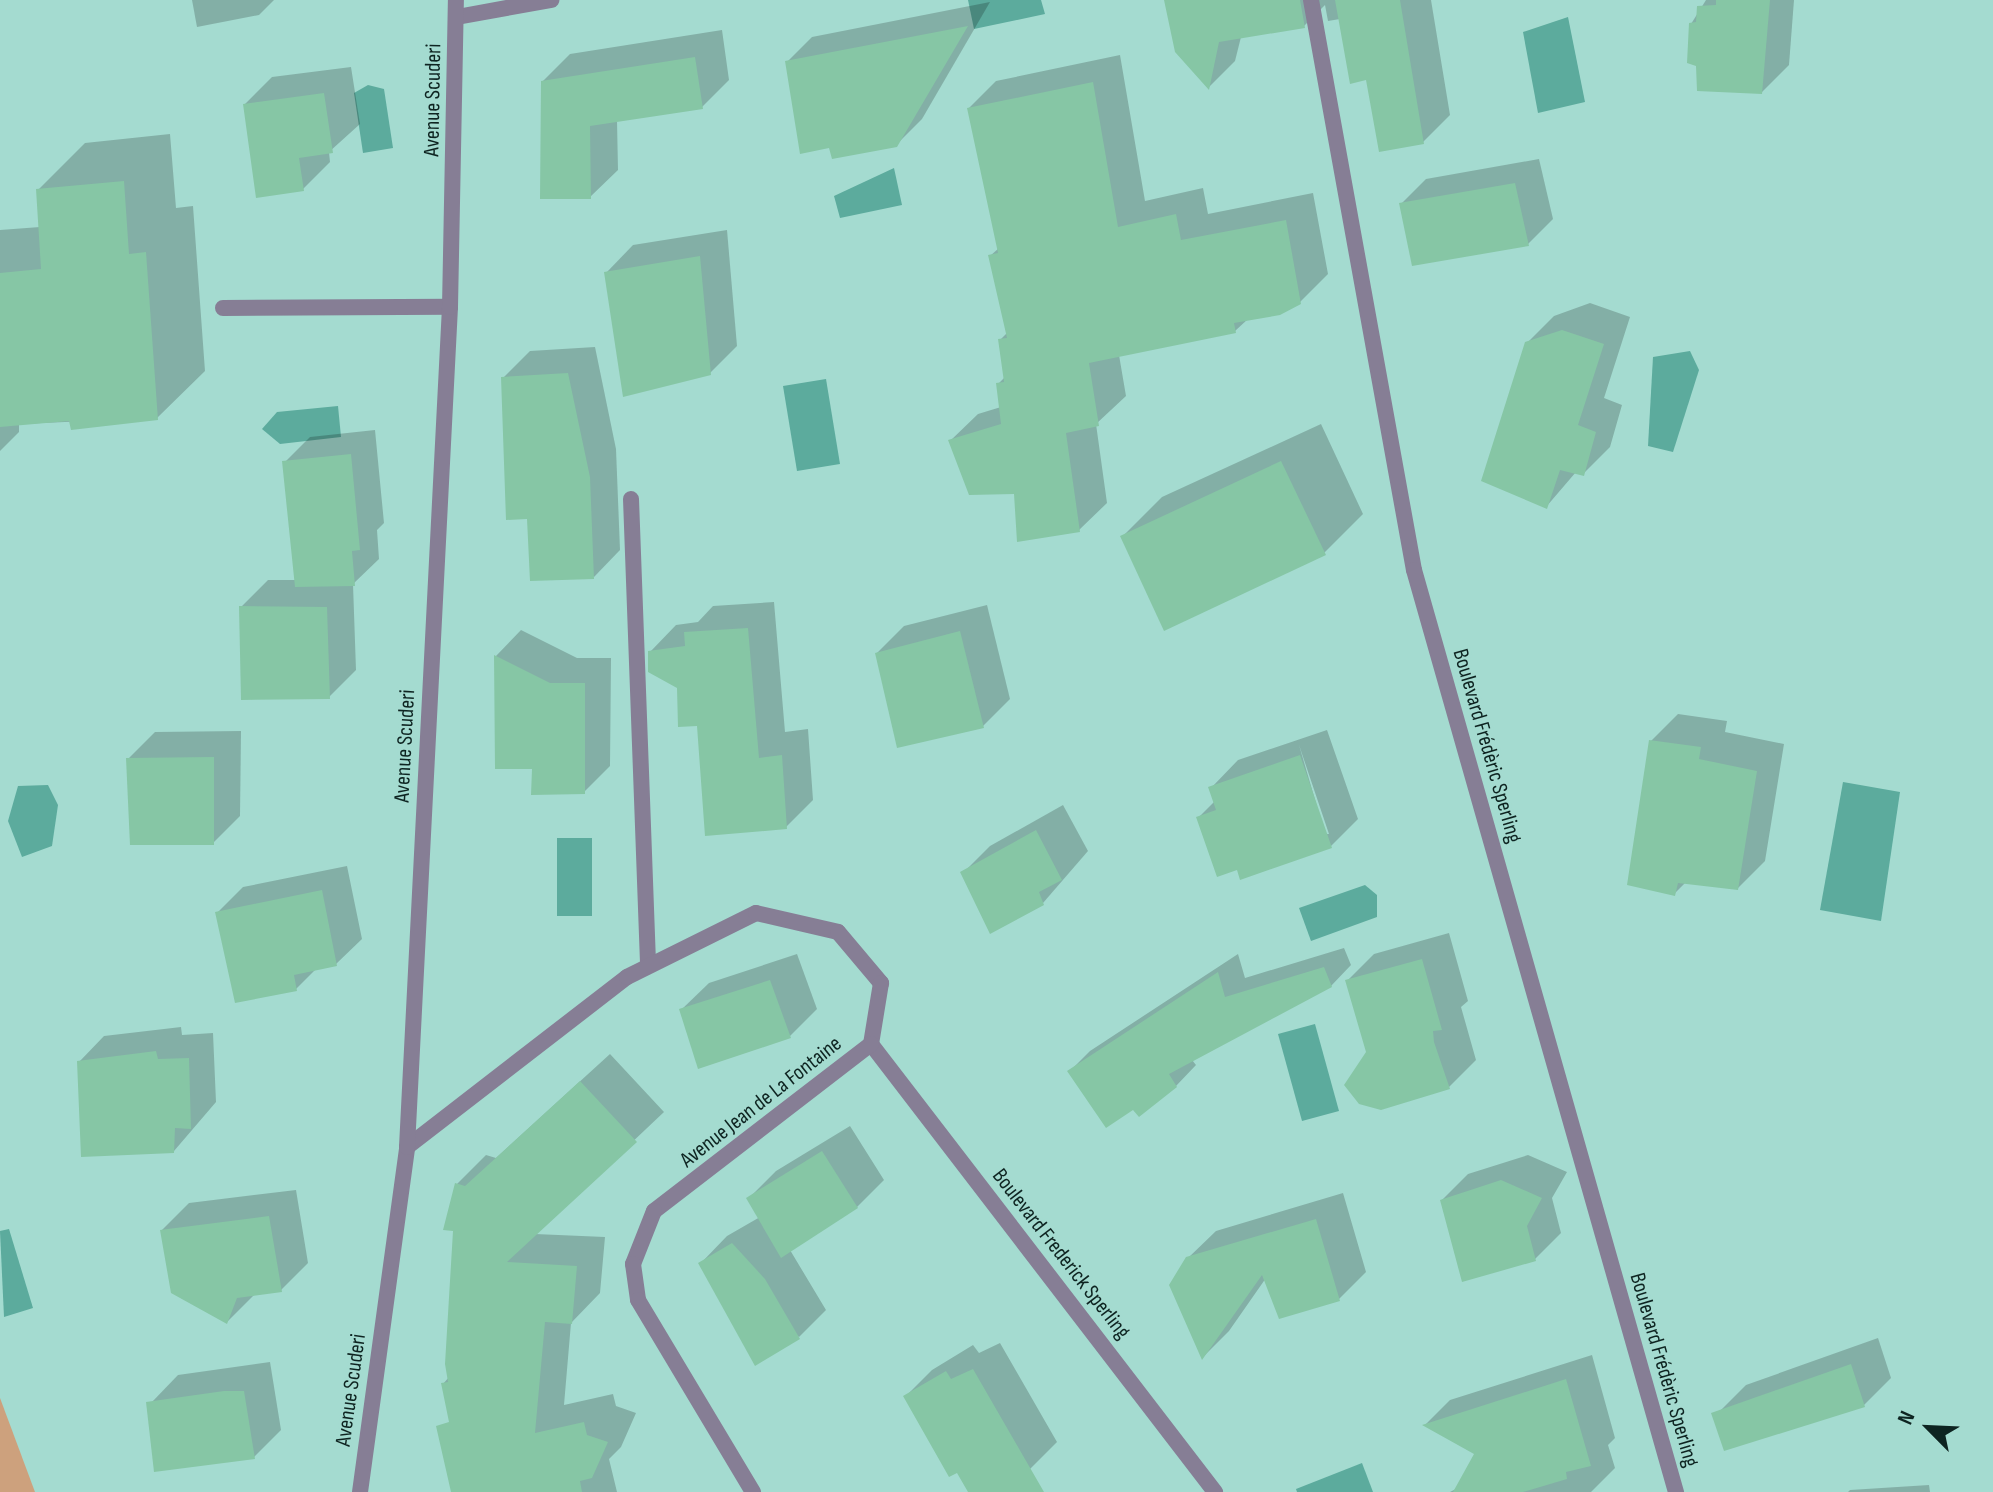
<!DOCTYPE html>
<html>
<head>
<meta charset="utf-8">
<style>
	body { margin:0 }
	#map { position:relative; width:1993px; height:1492px; overflow:hidden; background:#a4dbd0; font-family:"Sofia Sans Condensed",sans-serif }
	div>[style] { position:absolute }
	.green>* { inset:0; background:#cda17d }
	.water>* { inset:0; background:#5cab9d }
	.shadow>* { inset:0; background:#0003 }
	.building>* { inset:0; background:#86c6a5 }
	.service>* { height:16px; margin:-8px; padding:0 8px; transform-origin:8px; border-radius:8px; background:#867e95 }
	.minor>* { height:16px; margin:-8px; padding:0 8px; transform-origin:8px; border-radius:8px; background:#867e95 }
	span { translate:-50% -50%; white-space:nowrap; text-align:center; line-height:1.15; -webkit-text-stroke:6px #a4dbd0; paint-order:stroke }
	.street-label { font-size:22px; color:#0e2421 }
	.north { position:absolute; left:1889px; top:1388px; width:80px; height:80px; -webkit-text-stroke:6px #a4dbd0; paint-order:stroke; rotate:294deg; font-size:22px; font-weight:700; line-height:32px; text-align:center; color:#0e2421 }
	.north::after { content:''; display:block; margin:auto; width:28px; height:36px; background:#0e2421; clip-path:polygon(50% 0,100% 100%,50% 72%,0 100%) }
</style>
</head>
<body>
<div id="map">
	<div class="green">
		<div style="clip-path:polygon(0 1398px,35px 1492px,0 1492px)"></div>
	</div>
	<div class="water">
		<div style="clip-path:polygon(968px 0,1041px 0,1045px 14px,974px 29px)"></div>
		<div style="clip-path:polygon(1568px 17px,1585px 102px,1538px 113px,1523px 32px)"></div>
		<div style="clip-path:polygon(368px 85px,384px 89px,393px 148px,363px 153px,354px 93px)"></div>
		<div style="clip-path:polygon(894px 168px,902px 205px,840px 218px,834px 196px)"></div>
		<div style="clip-path:polygon(1690px 351px,1699px 370px,1673px 452px,1648px 446px,1653px 357px)"></div>
		<div style="clip-path:polygon(826px 379px,840px 464px,797px 471px,783px 386px)"></div>
		<div style="clip-path:polygon(338px 406px,341px 437px,280px 444px,262px 429px,277px 412px)"></div>
		<div style="clip-path:polygon(1843px 782px,1900px 792px,1881px 921px,1820px 910px)"></div>
		<div style="clip-path:polygon(48px 785px,58px 805px,52px 846px,22px 857px,8px 821px,18px 786px)"></div>
		<div style="clip-path:polygon(557px 838px,592px 838px,592px 916px,557px 916px)"></div>
		<div style="clip-path:polygon(1365px 885px,1377px 895px,1377px 917px,1311px 941px,1299px 908px)"></div>
		<div style="clip-path:polygon(1315px 1024px,1339px 1111px,1302px 1121px,1278px 1034px)"></div>
		<div style="clip-path:polygon(9px 1229px,33px 1308px,4px 1317px,0 1231px)"></div>
		<div style="clip-path:polygon(1362px 1463px,1373px 1492px,1297px 1492px,1296px 1489px)"></div>
	</div>
	<div class="shadow">
		<div style="clip-path:polygon(192px 0,274px 0,259px 15px,197px 27px)"></div>
		<div style="clip-path:polygon(1166px 0,1431px 0,1450px 115px,1423px 142px,1367px 78px,1340px 19px,1328px 21px,1325px 5px,1304px 26px,1241px 37px,1235px 61px,1209px 87px)"></div>
		<div style="clip-path:polygon(1706px 0,1794px 0,1789px 65px,1762px 92px,1698px 64px,1691px 24px)"></div>
		<div style="clip-path:polygon(990px 2px,922px 119px,896px 145px,830px 146px,787px 62px,812px 37px)"></div>
		<div style="clip-path:polygon(722px 30px,729px 80px,702px 107px,617px 120px,618px 170px,590px 197px,543px 81px,570px 54px)"></div>
		<div style="clip-path:polygon(1120px 55px,1145px 201px,1203px 188px,1208px 214px,1313px 193px,1328px 274px,1300px 302px,1248px 319px,1235px 331px,1119px 355px,1126px 396px,1096px 424px,1107px 503px,1079px 530px,1016px 492px,950px 441px,978px 414px,1001px 407px,998px 384px,1005px 377px,1000px 340px,1008px 332px,990px 256px,999px 248px,969px 108px,996px 81px)"></div>
		<div style="clip-path:polygon(351px 67px,360px 124px,329px 152px,330px 162px,303px 189px,245px 104px,272px 77px)"></div>
		<div style="clip-path:polygon(170px 134px,176px 208px,193px 206px,205px 371px,157px 418px,19px 424px,19px 432px,0 451px,0 230px,40px 227px,38px 190px,85px 143px)"></div>
		<div style="clip-path:polygon(1539px 159px,1553px 219px,1528px 244px,1401px 204px,1426px 179px)"></div>
		<div style="clip-path:polygon(727px 230px,737px 346px,710px 373px,606px 273px,633px 245px)"></div>
		<div style="clip-path:polygon(1590px 303px,1630px 317px,1604px 398px,1622px 405px,1610px 447px,1583px 474px,1576px 472px,1546px 507px,1527px 343px,1554px 316px)"></div>
		<div style="clip-path:polygon(595px 347px,616px 449px,620px 550px,594px 577px,528px 517px,503px 378px,530px 351px)"></div>
		<div style="clip-path:polygon(1321px 424px,1363px 514px,1324px 553px,1123px 536px,1162px 497px)"></div>
		<div style="clip-path:polygon(375px 430px,384px 523px,377px 530px,379px 559px,353px 584px,356px 670px,329px 697px,241px 607px,268px 580px,296px 580px,285px 462px,310px 437px)"></div>
		<div style="clip-path:polygon(774px 602px,785px 732px,808px 729px,813px 800px,786px 827px,699px 724px,678px 687px,650px 652px,676px 625px,698px 622px,713px 606px)"></div>
		<div style="clip-path:polygon(987px 605px,1010px 699px,983px 726px,877px 653px,904px 626px)"></div>
		<div style="clip-path:polygon(521px 630px,577px 658px,611px 658px,610px 766px,584px 792px,534px 767px,496px 656px)"></div>
		<div style="clip-path:polygon(1678px 714px,1727px 721px,1725px 732px,1784px 744px,1765px 861px,1738px 888px,1686px 882px,1675px 893px,1651px 741px)"></div>
		<div style="clip-path:polygon(evenodd,1327px 730px,1358px 819px,1331px 846px,1239px 868px,1198px 818px,1215px 801px,1211px 788px,1238px 760px,1327px 730px,1299px 745px,1329px 834px,1325px 834px,1299px 745px)"></div>
		<div style="clip-path:polygon(241px 731px,240px 816px,213px 843px,128px 759px,155px 732px)"></div>
		<div style="clip-path:polygon(1063px 805px,1088px 851px,1043px 903px,963px 873px,990px 846px)"></div>
		<div style="clip-path:polygon(347px 866px,362px 939px,336px 964px,317px 968px,296px 989px,217px 913px,243px 887px)"></div>
		<div style="clip-path:polygon(1449px 933px,1468px 1001px,1461px 1007px,1476px 1060px,1449px 1087px,1368px 1052px,1347px 981px,1374px 954px)"></div>
		<div style="clip-path:polygon(1344px 948px,1351px 965px,1331px 986px,1192px 1060px,1196px 1065px,1176px 1086px,1133px 1107px,1070px 1071px,1090px 1051px,1238px 954px,1245px 978px)"></div>
		<div style="clip-path:polygon(797px 954px,817px 1009px,790px 1036px,681px 1010px,709px 983px)"></div>
		<div style="clip-path:polygon(181px 1027px,182px 1035px,213px 1033px,216px 1102px,174px 1151px,79px 1062px,104px 1036px)"></div>
		<div style="clip-path:polygon(610px 1054px,664px 1112px,535px 1234px,605px 1237px,600px 1293px,571px 1323px,564px 1405px,613px 1394px,616px 1406px,636px 1413px,621px 1447px,609px 1459px,617px 1492px,453px 1492px,477px 1443px,443px 1384px,449px 1377px,457px 1184px,486px 1155px,496px 1158px)"></div>
		<div style="clip-path:polygon(850px 1126px,884px 1180px,857px 1207px,790px 1250px,826px 1310px,799px 1337px,700px 1264px,727px 1236px,760px 1217px,749px 1198px,776px 1171px)"></div>
		<div style="clip-path:polygon(1528px 1155px,1567px 1172px,1552px 1198px,1561px 1233px,1535px 1259px,1442px 1200px,1468px 1174px)"></div>
		<div style="clip-path:polygon(296px 1190px,308px 1263px,281px 1290px,254px 1295px,227px 1322px,162px 1230px,189px 1203px)"></div>
		<div style="clip-path:polygon(1343px 1193px,1366px 1272px,1339px 1299px,1266px 1278px,1229px 1331px,1203px 1357px,1188px 1258px,1216px 1231px)"></div>
		<div style="clip-path:polygon(1878px 1338px,1891px 1378px,1864px 1405px,1719px 1412px,1746px 1385px)"></div>
		<div style="clip-path:polygon(1000px 1343px,1057px 1442px,1030px 1469px,986px 1492px,971px 1492px,905px 1397px,932px 1370px,973px 1345px,979px 1353px)"></div>
		<div style="clip-path:polygon(1592px 1355px,1615px 1438px,1608px 1445px,1615px 1468px,1591px 1492px,1450px 1492px,1500px 1466px,1425px 1425px,1450px 1400px)"></div>
		<div style="clip-path:polygon(270px 1362px,281px 1430px,254px 1457px,151px 1403px,178px 1375px)"></div>
		<div style="clip-path:polygon(1929px 1485px,1930px 1492px,1848px 1492px,1850px 1490px)"></div>
	</div>
	<div class="building">
		<div style="clip-path:polygon(1164px 0,1300px 0,1305px 28px,1219px 42px,1209px 90px,1175px 52px)"></div>
		<div style="clip-path:polygon(1335px 0,1400px 0,1424px 144px,1379px 152px,1366px 80px,1350px 84px)"></div>
		<div style="clip-path:polygon(1716px 0,1770px 0,1762px 94px,1697px 91px,1696px 66px,1687px 63px,1689px 23px,1696px 22px,1697px 6px,1716px 5px)"></div>
		<div style="clip-path:polygon(968px 26px,897px 147px,832px 159px,829px 148px,800px 154px,785px 61px)"></div>
		<div style="clip-path:polygon(695px 57px,703px 109px,590px 126px,591px 199px,540px 199px,541px 81px)"></div>
		<div style="clip-path:polygon(1093px 82px,1118px 227px,1176px 214px,1181px 240px,1286px 220px,1301px 304px,1280px 315px,1234px 323px,1236px 333px,1089px 363px,1099px 426px,1066px 433px,1080px 532px,1017px 542px,1014px 494px,969px 495px,948px 440px,1001px 424px,996px 383px,1004px 382px,998px 339px,1007px 338px,988px 255px,998px 253px,967px 108px)"></div>
		<div style="clip-path:polygon(324px 93px,333px 153px,299px 158px,304px 191px,256px 198px,243px 104px)"></div>
		<div style="clip-path:polygon(124px 181px,129px 254px,146px 252px,158px 420px,71px 430px,69px 421px,0 427px,0 273px,41px 269px,36px 189px)"></div>
		<div style="clip-path:polygon(1515px 183px,1529px 246px,1412px 266px,1399px 203px)"></div>
		<div style="clip-path:polygon(700px 256px,711px 375px,623px 397px,604px 272px)"></div>
		<div style="clip-path:polygon(1562px 330px,1604px 344px,1578px 425px,1596px 432px,1584px 476px,1560px 470px,1547px 509px,1481px 481px,1525px 342px)"></div>
		<div style="clip-path:polygon(568px 373px,590px 477px,594px 579px,530px 581px,527px 519px,506px 520px,501px 377px)"></div>
		<div style="clip-path:polygon(351px 454px,360px 550px,352px 551px,355px 586px,295px 587px,282px 461px)"></div>
		<div style="clip-path:polygon(1281px 461px,1326px 555px,1164px 631px,1120px 536px)"></div>
		<div style="clip-path:polygon(239px 606px,327px 607px,330px 699px,241px 700px)"></div>
		<div style="clip-path:polygon(748px 628px,759px 758px,782px 755px,787px 829px,705px 836px,697px 726px,678px 727px,677px 688px,648px 672px,648px 651px,685px 646px,684px 632px)"></div>
		<div style="clip-path:polygon(960px 631px,984px 728px,897px 748px,875px 653px)"></div>
		<div style="clip-path:polygon(494px 655px,550px 683px,585px 683px,585px 794px,531px 795px,532px 769px,495px 769px)"></div>
		<div style="clip-path:polygon(1649px 740px,1701px 747px,1699px 759px,1757px 771px,1738px 890px,1678px 883px,1675px 896px,1627px 885px)"></div>
		<div style="clip-path:polygon(1300px 755px,1332px 848px,1240px 880px,1237px 870px,1217px 877px,1196px 817px,1216px 810px,1208px 787px)"></div>
		<div style="clip-path:polygon(214px 757px,214px 845px,130px 845px,126px 758px)"></div>
		<div style="clip-path:polygon(1036px 830px,1062px 880px,1039px 892px,1044px 905px,990px 934px,960px 872px)"></div>
		<div style="clip-path:polygon(322px 890px,337px 966px,294px 975px,297px 991px,235px 1003px,215px 912px)"></div>
		<div style="clip-path:polygon(1422px 959px,1442px 1030px,1433px 1031px,1434px 1042px,1450px 1089px,1381px 1110px,1359px 1104px,1344px 1085px,1366px 1052px,1345px 980px)"></div>
		<div style="clip-path:polygon(1324px 967px,1332px 987px,1169px 1074px,1177px 1087px,1139px 1117px,1133px 1110px,1106px 1128px,1067px 1071px,1218px 972px,1225px 997px)"></div>
		<div style="clip-path:polygon(770px 980px,791px 1038px,698px 1069px,679px 1009px)"></div>
		<div style="clip-path:polygon(156px 1051px,158px 1059px,189px 1058px,191px 1129px,175px 1128px,174px 1153px,81px 1157px,77px 1061px)"></div>
		<div style="clip-path:polygon(580px 1081px,637px 1142px,507px 1262px,577px 1266px,572px 1324px,545px 1322px,535px 1433px,584px 1422px,587px 1435px,608px 1442px,592px 1478px,580px 1481px,582px 1492px,451px 1492px,436px 1426px,449px 1422px,441px 1383px,448px 1382px,445px 1364px,453px 1231px,443px 1230px,455px 1183px,465px 1186px)"></div>
		<div style="clip-path:polygon(822px 1151px,858px 1208px,781px 1258px,746px 1198px)"></div>
		<div style="clip-path:polygon(1501px 1180px,1542px 1198px,1527px 1226px,1536px 1261px,1462px 1282px,1440px 1200px)"></div>
		<div style="clip-path:polygon(269px 1216px,282px 1292px,237px 1298px,227px 1324px,171px 1293px,160px 1230px)"></div>
		<div style="clip-path:polygon(1316px 1219px,1340px 1301px,1279px 1319px,1262px 1275px,1202px 1360px,1169px 1285px,1186px 1257px)"></div>
		<div style="clip-path:polygon(732px 1243px,765px 1279px,800px 1339px,755px 1366px,698px 1263px)"></div>
		<div style="clip-path:polygon(1851px 1364px,1865px 1407px,1724px 1451px,1711px 1413px)"></div>
		<div style="clip-path:polygon(973px 1369px,1044px 1492px,968px 1492px,957px 1473px,949px 1477px,903px 1396px,946px 1371px,951px 1379px)"></div>
		<div style="clip-path:polygon(1566px 1379px,1591px 1466px,1566px 1472px,1567px 1479px,1523px 1492px,1453px 1492px,1474px 1454px,1422px 1425px)"></div>
		<div style="clip-path:polygon(224px 1391px,244px 1391px,255px 1459px,154px 1472px,146px 1402px)"></div>
	</div>
	<div class="service">
		<div style="left:223px;top:308px;width:227px;rotate:-0.3deg"></div>
		<div style="left:631px;top:499px;width:467px;rotate:87.9deg"></div>
	</div>
	<div class="minor">
		<div style="left:1311px;top:0;width:579px;rotate:79.76deg"></div>
		<div style="left:1414px;top:570px;width:959px;rotate:74.14deg"></div>
		<div style="left:457px;top:17px;width:96px;rotate:-10.3deg"></div>
		<div style="left:871px;top:1044px;width:565px;rotate:52.48deg"></div>
		<div style="left:407px;top:1147px;width:278px;rotate:-37.7deg"></div>
		<div style="left:627px;top:977px;width:144px;rotate:-26.4deg"></div>
		<div style="left:756px;top:913px;width:84px;rotate:13deg"></div>
		<div style="left:838px;top:932px;width:67px;rotate:49.9deg"></div>
		<div style="left:881px;top:983px;width:62px;rotate:99.3deg"></div>
		<div style="left:871px;top:1044px;width:274px;rotate:142.4deg"></div>
		<div style="left:654px;top:1211px;width:57px;rotate:111.6deg"></div>
		<div style="left:633px;top:1264px;width:36px;rotate:82deg"></div>
		<div style="left:638px;top:1300px;width:224px;rotate:59.1deg"></div>
		<div style="left:360px;top:1492px;width:348px;rotate:-82.2deg"></div>
		<div style="left:407px;top:1147px;width:841px;rotate:-87.07deg"></div>
		<div style="left:450px;top:307px;width:307px;rotate:-88.9deg"></div>
	</div>
	<div class="street-label">
		<span style="left:433px;top:100px;rotate:-89deg">Avenue Scuderi</span>
		<span style="left:405px;top:746px;rotate:-87deg">Avenue Scuderi</span>
		<span style="left:1487px;top:746px;rotate:74deg">Boulevard Frédèric Sperling</span>
		<span style="left:761px;top:1102px;rotate:-38deg">Avenue Jean de La Fontaine</span>
		<span style="left:1061px;top:1254px;rotate:52deg">Boulevard Frederick Sperling</span>
		<span style="left:1664px;top:1370px;rotate:74deg">Boulevard Frédèric Sperling</span>
		<span style="left:351px;top:1390px;rotate:-82deg">Avenue Scuderi</span>
	</div>
	<div class="north">N</div>
</div>
</body>
</html>
